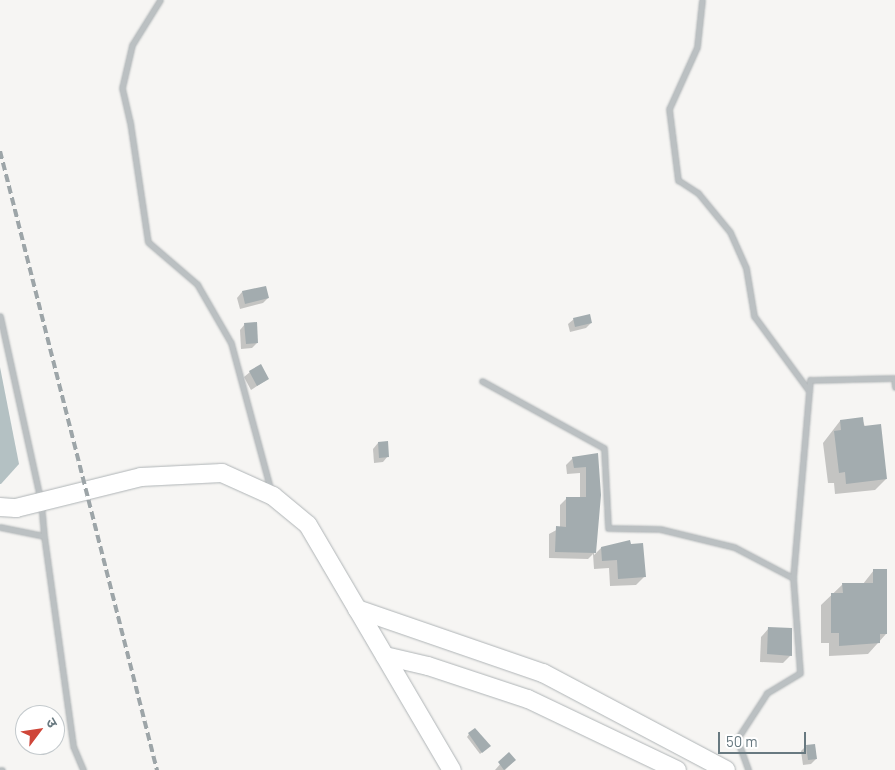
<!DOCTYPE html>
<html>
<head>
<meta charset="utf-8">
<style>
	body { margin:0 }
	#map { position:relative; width:895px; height:770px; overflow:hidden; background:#f6f5f3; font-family:Barlow,"Noto Sans Devanagari",sans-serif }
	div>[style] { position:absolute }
	.water>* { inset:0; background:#b4c1c3 }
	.shadow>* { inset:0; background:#0003 }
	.building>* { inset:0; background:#a3acaf }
	.roads { filter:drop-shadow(0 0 1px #afb4b6) drop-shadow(0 0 1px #afb4b6) }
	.street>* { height:5px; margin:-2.5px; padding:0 2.5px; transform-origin:2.5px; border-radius:2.5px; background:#bbc0c2 }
	.primary>* { height:18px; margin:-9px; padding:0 9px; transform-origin:9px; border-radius:9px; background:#fff }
	.rail>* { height:4px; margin-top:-2px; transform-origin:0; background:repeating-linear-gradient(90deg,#9da5a8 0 8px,transparent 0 12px) }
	span { translate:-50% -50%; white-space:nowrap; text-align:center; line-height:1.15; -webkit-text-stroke:5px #fff; paint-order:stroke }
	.north { position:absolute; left:15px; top:705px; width:50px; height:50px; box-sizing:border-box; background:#fff; border:1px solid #c3c9cc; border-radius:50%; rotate:59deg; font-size:14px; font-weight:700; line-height:20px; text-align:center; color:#687980 }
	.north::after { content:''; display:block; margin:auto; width:18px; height:22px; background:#cf4639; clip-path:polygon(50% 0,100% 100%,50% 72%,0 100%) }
	.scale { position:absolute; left:718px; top:732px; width:88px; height:22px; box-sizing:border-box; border:2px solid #687980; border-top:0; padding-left:6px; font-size:15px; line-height:18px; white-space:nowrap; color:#687980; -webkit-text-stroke:4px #fff; paint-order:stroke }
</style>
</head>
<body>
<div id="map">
	<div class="water">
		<div style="clip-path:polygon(0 367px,19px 464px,1px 484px,0 484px)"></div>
	</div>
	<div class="shadow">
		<div style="clip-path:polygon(242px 292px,268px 298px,263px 303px,240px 309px,237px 298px)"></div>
		<div style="clip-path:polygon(574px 319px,591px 323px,586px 328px,570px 332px,568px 324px)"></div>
		<div style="clip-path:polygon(245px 324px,257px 343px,252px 348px,241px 349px,240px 330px)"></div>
		<div style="clip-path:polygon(250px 372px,268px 379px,251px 390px,244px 377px)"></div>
		<div style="clip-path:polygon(862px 419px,886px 479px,875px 490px,835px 494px,834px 483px,828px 483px,823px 443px,840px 421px)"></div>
		<div style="clip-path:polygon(378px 443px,387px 443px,388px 456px,383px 462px,374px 463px,373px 449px)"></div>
		<div style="clip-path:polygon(597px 455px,599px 495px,594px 555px,601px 548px,629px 542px,644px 577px,636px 585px,610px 586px,609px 568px,594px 569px,593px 554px,588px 559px,549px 558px,549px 534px,560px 528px,560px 505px,567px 498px,580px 499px,580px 473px,567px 474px,566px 465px,573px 458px)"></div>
		<div style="clip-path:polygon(874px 570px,886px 634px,868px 654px,829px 656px,829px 643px,821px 643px,821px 605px,843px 584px,863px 584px)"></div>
		<div style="clip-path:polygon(769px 628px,791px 655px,783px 663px,760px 662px,761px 637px)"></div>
		<div style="clip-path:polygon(469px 734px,489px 746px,480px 754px,467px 737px)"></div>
		<div style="clip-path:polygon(806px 746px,816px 759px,811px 764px,803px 765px,801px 751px)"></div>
		<div style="clip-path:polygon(509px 754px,515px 760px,505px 770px,495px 770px)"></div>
	</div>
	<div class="building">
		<div style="clip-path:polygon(266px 286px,269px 298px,245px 304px,242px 291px)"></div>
		<div style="clip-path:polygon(590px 314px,592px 323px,575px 327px,573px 318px)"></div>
		<div style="clip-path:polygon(257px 322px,258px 343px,246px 344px,244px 323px)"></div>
		<div style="clip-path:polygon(261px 364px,269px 379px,257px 386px,249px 371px)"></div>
		<div style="clip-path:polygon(863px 417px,864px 426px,881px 424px,887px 479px,846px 484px,845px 472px,839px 473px,834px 431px,841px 430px,840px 420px)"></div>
		<div style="clip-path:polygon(388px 441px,389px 457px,379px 458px,378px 442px)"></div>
		<div style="clip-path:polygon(598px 453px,601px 495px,596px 553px,555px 552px,556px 526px,566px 527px,566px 497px,586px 497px,586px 467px,574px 468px,572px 457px)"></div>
		<div style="clip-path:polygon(630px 540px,631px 544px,643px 543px,646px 577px,618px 579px,617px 560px,602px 561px,601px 547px)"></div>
		<div style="clip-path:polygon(873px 569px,887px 569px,887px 634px,880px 634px,880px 643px,839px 646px,839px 633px,831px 633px,831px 593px,843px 593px,842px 583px,873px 583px)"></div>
		<div style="clip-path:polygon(768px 627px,792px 628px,792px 656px,767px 654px)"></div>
		<div style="clip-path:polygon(475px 728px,491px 746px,482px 753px,468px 733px)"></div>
		<div style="clip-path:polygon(815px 744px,817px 759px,808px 760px,806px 745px)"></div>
		<div style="clip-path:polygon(509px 752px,516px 760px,504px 770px,498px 762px)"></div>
	</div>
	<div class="roads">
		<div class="street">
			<div style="left:160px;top:0;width:53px;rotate:121.9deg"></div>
			<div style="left:132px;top:45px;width:44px;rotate:103.1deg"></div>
			<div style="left:122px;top:88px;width:35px;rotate:77deg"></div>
			<div style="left:130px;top:122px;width:121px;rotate:81.5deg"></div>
			<div style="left:148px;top:242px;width:65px;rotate:40.6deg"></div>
			<div style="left:197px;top:284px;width:68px;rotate:60deg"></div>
			<div style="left:231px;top:343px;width:153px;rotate:74.9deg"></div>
			<div style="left:702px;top:0;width:47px;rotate:96.1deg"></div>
			<div style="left:697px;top:47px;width:68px;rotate:114.3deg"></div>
			<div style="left:669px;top:109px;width:72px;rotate:82.8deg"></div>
			<div style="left:678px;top:180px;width:24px;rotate:33deg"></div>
			<div style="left:698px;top:193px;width:50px;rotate:50.6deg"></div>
			<div style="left:730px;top:232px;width:39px;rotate:66deg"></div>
			<div style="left:746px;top:268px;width:49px;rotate:80.5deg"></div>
			<div style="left:754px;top:316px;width:93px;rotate:53.7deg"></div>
			<div style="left:0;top:316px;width:190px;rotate:77.6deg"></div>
			<div style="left:41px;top:502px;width:34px;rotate:85deg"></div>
			<div style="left:482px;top:381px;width:139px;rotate:28.8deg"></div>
			<div style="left:604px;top:448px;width:80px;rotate:87.1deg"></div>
			<div style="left:608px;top:528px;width:52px;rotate:1.1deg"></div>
			<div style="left:660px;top:529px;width:76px;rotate:13.7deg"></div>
			<div style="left:734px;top:547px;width:67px;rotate:27.7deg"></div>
			<div style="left:793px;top:578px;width:95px;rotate:85.8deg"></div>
			<div style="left:800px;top:673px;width:39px;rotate:149deg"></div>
			<div style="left:767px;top:693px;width:55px;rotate:123.1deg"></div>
			<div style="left:737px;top:739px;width:33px;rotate:70deg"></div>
			<div style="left:0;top:527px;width:45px;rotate:11.6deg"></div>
			<div style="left:44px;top:536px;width:212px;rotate:82.1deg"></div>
			<div style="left:73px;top:746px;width:26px;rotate:67deg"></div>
			<div style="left:793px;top:578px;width:199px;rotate:-85.1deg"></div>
			<div style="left:810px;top:380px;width:84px;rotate:-1.4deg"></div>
			<div style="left:894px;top:378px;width:9px;rotate:84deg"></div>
			<div style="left:0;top:770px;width:2px"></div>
		</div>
		<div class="primary">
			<div style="left:0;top:507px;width:16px;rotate:4deg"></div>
			<div style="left:16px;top:508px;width:129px;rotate:-13.9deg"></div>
			<div style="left:141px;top:477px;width:81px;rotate:-2.8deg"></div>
			<div style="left:222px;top:473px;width:56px;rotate:24.3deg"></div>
			<div style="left:273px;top:496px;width:45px;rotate:39.6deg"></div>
			<div style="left:308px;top:525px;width:284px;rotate:59.6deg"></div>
			<div style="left:357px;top:609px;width:197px;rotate:19deg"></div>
			<div style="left:543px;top:673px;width:207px;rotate:27.9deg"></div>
			<div style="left:385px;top:656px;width:44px;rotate:13.1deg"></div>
			<div style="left:428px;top:666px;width:105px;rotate:18.3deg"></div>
			<div style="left:528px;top:699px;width:165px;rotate:25.5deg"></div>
		</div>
	</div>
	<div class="rail">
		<div style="left:0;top:151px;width:639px;rotate:75.77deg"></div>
	</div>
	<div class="north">उ</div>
	<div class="scale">50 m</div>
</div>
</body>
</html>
